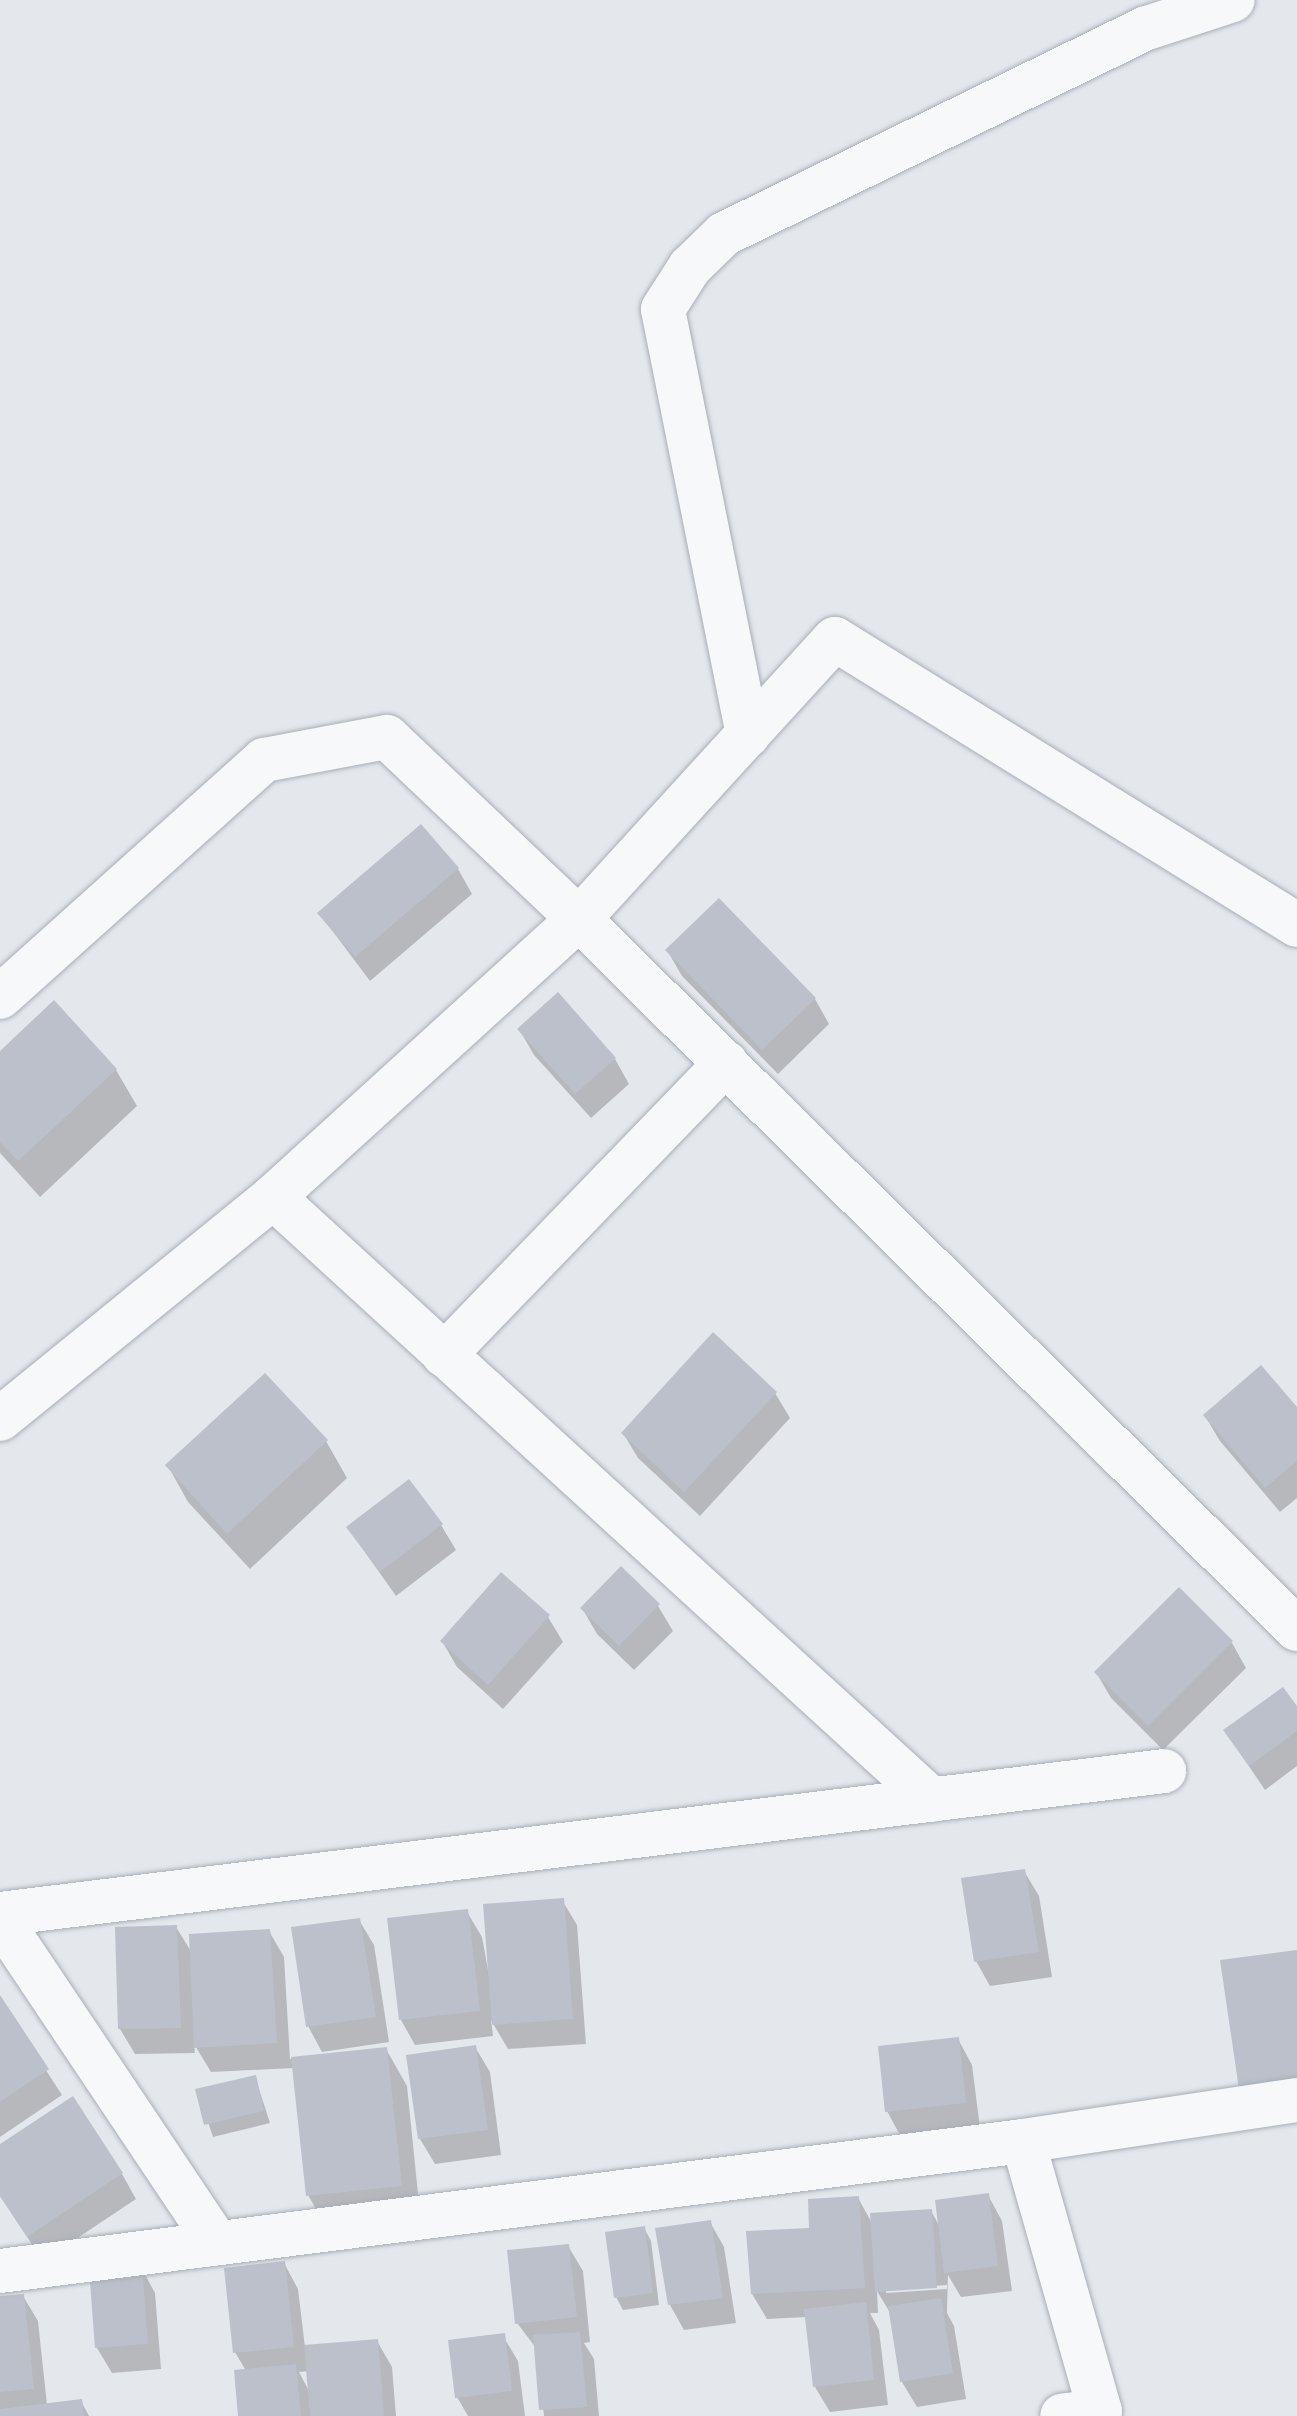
<!DOCTYPE html>
<html>
<head>
<meta charset="utf-8">
<style>
	body { margin:0 }
	#map { position:relative; width:1297px; height:2416px; overflow:hidden; background:#e4e7ec; font-family:"Fira Sans Condensed",sans-serif }
	div>[style] { position:absolute }
	.shadow>* { inset:0; background:#0003 }
	.building>* { inset:0; background:#bbc0ca }
	.roads { filter:drop-shadow(0 0 2px #a9aeb7) drop-shadow(0 0 2px #a9aeb7) }
	.minor>* { height:44px; margin:-22px; padding:0 22px; transform-origin:22px; border-radius:22px; background:#f7f8fa }
	span { translate:-50% -50%; white-space:nowrap; text-align:center; line-height:1.15; -webkit-text-stroke:6px #f4f6f9; paint-order:stroke }
</style>
</head>
<body>
<div id="map">
	<div class="shadow">
		<div style="clip-path:polygon(458px 869px,472px 894px,370px 981px,319px 913px)"></div>
		<div style="clip-path:polygon(667px 950px,815px 999px,829px 1024px,778px 1074px,682px 976px)"></div>
		<div style="clip-path:polygon(519px 1029px,615px 1059px,629px 1084px,591px 1118px,534px 1055px)"></div>
		<div style="clip-path:polygon(0 1054px,116px 1070px,137px 1106px,40px 1197px,0 1153px)"></div>
		<div style="clip-path:polygon(775px 1393px,790px 1418px,700px 1516px,638px 1458px,623px 1433px)"></div>
		<div style="clip-path:polygon(1297px 1410px,1297px 1498px,1280px 1512px,1220px 1441px,1205px 1416px)"></div>
		<div style="clip-path:polygon(326px 1441px,347px 1478px,250px 1569px,188px 1502px,168px 1466px)"></div>
		<div style="clip-path:polygon(441px 1525px,456px 1550px,396px 1596px,348px 1528px)"></div>
		<div style="clip-path:polygon(621px 1569px,658px 1606px,673px 1631px,634px 1670px,597px 1634px,582px 1608px)"></div>
		<div style="clip-path:polygon(1179px 1589px,1232px 1643px,1246px 1668px,1163px 1750px,1111px 1698px,1096px 1672px)"></div>
		<div style="clip-path:polygon(548px 1617px,563px 1642px,503px 1709px,457px 1667px,442px 1641px)"></div>
		<div style="clip-path:polygon(1297px 1710px,1297px 1766px,1265px 1790px,1225px 1731px)"></div>
		<div style="clip-path:polygon(1024px 1871px,1039px 1896px,1052px 1977px,990px 1986px,976px 1961px)"></div>
		<div style="clip-path:polygon(562px 1900px,577px 1925px,586px 2044px,508px 2049px,491px 2020px,493px 2036px,415px 2045px,401px 2020px,467px 1912px,482px 1937px,490px 1981px)"></div>
		<div style="clip-path:polygon(359px 1920px,374px 1945px,389px 2042px,322px 2052px,308px 2026px)"></div>
		<div style="clip-path:polygon(176px 1927px,192px 1953px,269px 1931px,284px 1957px,290px 2059px,386px 2049px,407px 2086px,421px 2223px,329px 2232px,308px 2195px,294px 2068px,211px 2072px,194px 2044px,195px 2053px,135px 2054px,120px 2029px)"></div>
		<div style="clip-path:polygon(0 1999px,62px 2095px,0 2137px)"></div>
		<div style="clip-path:polygon(958px 2039px,972px 2065px,980px 2128px,901px 2137px,887px 2111px)"></div>
		<div style="clip-path:polygon(475px 2047px,490px 2072px,501px 2155px,435px 2164px,420px 2139px)"></div>
		<div style="clip-path:polygon(255px 2077px,270px 2123px,213px 2137px,197px 2090px)"></div>
		<div style="clip-path:polygon(0 2147px,122px 2174px,136px 2199px,43px 2261px,0 2196px)"></div>
		<div style="clip-path:polygon(evenodd,988px 2195px,1002px 2221px,1012px 2291px,961px 2297px,948px 2275px,947px 2313px,954px 2326px,966px 2399px,917px 2407px,902px 2382px,892px 2316px,877px 2291px,878px 2313px,870px 2313px,879px 2330px,888px 2405px,830px 2412px,815px 2387px,807px 2317px,767px 2319px,752px 2294px,811px 2230px,858px 2198px,872px 2223px,931px 2211px,940px 2227px,988px 2195px,947px 2285px,947px 2289px,886px 2293px,886px 2289px,947px 2285px)"></div>
		<div style="clip-path:polygon(710px 2222px,724px 2247px,736px 2323px,684px 2330px,670px 2305px)"></div>
		<div style="clip-path:polygon(644px 2228px,651px 2241px,659px 2305px,623px 2310px,616px 2297px)"></div>
		<div style="clip-path:polygon(568px 2246px,583px 2271px,590px 2342px,584px 2343px,594px 2359px,599px 2416px,544px 2416px,536px 2348px,517px 2323px)"></div>
		<div style="clip-path:polygon(evenodd,284px 2263px,298px 2289px,305px 2347px,377px 2341px,392px 2367px,396px 2416px,240px 2416px,246px 2371px,235px 2352px,284px 2263px,309px 2371px,310px 2393px,299px 2372px,309px 2371px)"></div>
		<div style="clip-path:polygon(141px 2267px,155px 2293px,161px 2369px,112px 2373px,97px 2348px)"></div>
		<div style="clip-path:polygon(23px 2296px,38px 2321px,47px 2405px,81px 2401px,89px 2416px,0 2416px,0 2298px)"></div>
		<div style="clip-path:polygon(503px 2336px,518px 2361px,525px 2416px,468px 2416px,457px 2397px)"></div>
	</div>
	<div class="building">
		<div style="clip-path:polygon(421px 824px,459px 868px,355px 957px,317px 913px)"></div>
		<div style="clip-path:polygon(719px 898px,816px 998px,762px 1050px,665px 950px)"></div>
		<div style="clip-path:polygon(558px 992px,616px 1058px,575px 1094px,517px 1029px)"></div>
		<div style="clip-path:polygon(54px 1000px,117px 1069px,18px 1161px,0 1142px,0 1051px)"></div>
		<div style="clip-path:polygon(713px 1332px,777px 1392px,684px 1492px,621px 1433px)"></div>
		<div style="clip-path:polygon(1261px 1365px,1297px 1407px,1297px 1461px,1265px 1488px,1203px 1415px)"></div>
		<div style="clip-path:polygon(265px 1373px,328px 1440px,227px 1534px,165px 1465px)"></div>
		<div style="clip-path:polygon(409px 1479px,443px 1524px,380px 1572px,346px 1527px)"></div>
		<div style="clip-path:polygon(621px 1566px,660px 1604px,619px 1646px,580px 1608px)"></div>
		<div style="clip-path:polygon(501px 1572px,550px 1615px,488px 1685px,440px 1641px)"></div>
		<div style="clip-path:polygon(1179px 1587px,1233px 1641px,1148px 1726px,1094px 1672px)"></div>
		<div style="clip-path:polygon(1283px 1687px,1297px 1706px,1297px 1731px,1249px 1766px,1223px 1730px)"></div>
		<div style="clip-path:polygon(1025px 1869px,1039px 1952px,974px 1962px,961px 1878px)"></div>
		<div style="clip-path:polygon(564px 1898px,573px 2019px,492px 2025px,483px 1904px)"></div>
		<div style="clip-path:polygon(468px 1909px,480px 2011px,399px 2020px,387px 1918px)"></div>
		<div style="clip-path:polygon(360px 1918px,376px 2017px,306px 2027px,291px 1927px)"></div>
		<div style="clip-path:polygon(177px 1925px,181px 2028px,118px 2029px,115px 1927px)"></div>
		<div style="clip-path:polygon(270px 1929px,277px 2043px,194px 2048px,189px 1934px)"></div>
		<div style="clip-path:polygon(1297px 1950px,1297px 2081px,1239px 2089px,1220px 1960px)"></div>
		<div style="clip-path:polygon(0 1995px,49px 2069px,0 2102px)"></div>
		<div style="clip-path:polygon(959px 2037px,966px 2103px,885px 2112px,878px 2046px)"></div>
		<div style="clip-path:polygon(476px 2045px,488px 2130px,418px 2139px,406px 2055px)"></div>
		<div style="clip-path:polygon(387px 2047px,402px 2186px,306px 2196px,291px 2057px)"></div>
		<div style="clip-path:polygon(256px 2075px,264px 2111px,204px 2125px,195px 2089px)"></div>
		<div style="clip-path:polygon(73px 2096px,123px 2173px,27px 2237px,0 2196px,0 2144px)"></div>
		<div style="clip-path:polygon(989px 2193px,998px 2266px,944px 2273px,935px 2200px)"></div>
		<div style="clip-path:polygon(859px 2196px,865px 2288px,751px 2294px,746px 2231px,809px 2228px,808px 2199px)"></div>
		<div style="clip-path:polygon(932px 2209px,937px 2288px,875px 2292px,870px 2213px)"></div>
		<div style="clip-path:polygon(711px 2220px,723px 2298px,668px 2305px,655px 2228px)"></div>
		<div style="clip-path:polygon(645px 2226px,653px 2293px,614px 2298px,605px 2232px)"></div>
		<div style="clip-path:polygon(569px 2244px,577px 2317px,515px 2324px,507px 2250px)"></div>
		<div style="clip-path:polygon(285px 2261px,294px 2347px,233px 2353px,224px 2268px)"></div>
		<div style="clip-path:polygon(142px 2265px,148px 2344px,95px 2348px,89px 2269px)"></div>
		<div style="clip-path:polygon(24px 2294px,34px 2389px,0 2392px,0 2296px)"></div>
		<div style="clip-path:polygon(941px 2298px,953px 2373px,900px 2382px,888px 2306px)"></div>
		<div style="clip-path:polygon(866px 2302px,874px 2380px,813px 2387px,804px 2309px)"></div>
		<div style="clip-path:polygon(580px 2332px,587px 2407px,539px 2410px,533px 2335px)"></div>
		<div style="clip-path:polygon(505px 2333px,512px 2391px,455px 2398px,448px 2340px)"></div>
		<div style="clip-path:polygon(378px 2339px,384px 2416px,310px 2416px,304px 2345px)"></div>
		<div style="clip-path:polygon(296px 2364px,301px 2416px,238px 2416px,234px 2370px)"></div>
		<div style="clip-path:polygon(82px 2399px,84px 2416px,0 2416px,0 2409px)"></div>
	</div>
	<div class="roads">
		<div class="minor">
			<div style="left:748px;top:735px;width:434px;rotate:-101.3deg"></div>
			<div style="left:663px;top:309px;width:50px;rotate:-57.3deg"></div>
			<div style="left:690px;top:267px;width:47px;rotate:-44.1deg"></div>
			<div style="left:724px;top:234px;width:470px;rotate:-26deg"></div>
			<div style="left:1147px;top:28px;width:90px;rotate:-18deg"></div>
			<div style="left:0;top:997px;width:355px;rotate:-41.9deg"></div>
			<div style="left:264px;top:760px;width:125px;rotate:-10.6deg"></div>
			<div style="left:387px;top:737px;width:265px;rotate:43.5deg"></div>
			<div style="left:579px;top:919px;width:379px;rotate:-47.6deg"></div>
			<div style="left:835px;top:639px;width:543px;rotate:31.76deg"></div>
			<div style="left:273px;top:1197px;width:893px;rotate:42.46deg"></div>
			<div style="left:444px;top:1355px;width:406px;rotate:-46deg"></div>
			<div style="left:0;top:1419px;width:352px;rotate:-39.1deg"></div>
			<div style="left:273px;top:1197px;width:413px;rotate:-42.3deg"></div>
			<div style="left:579px;top:919px;width:1010px;rotate:44.68deg"></div>
			<div style="left:0;top:1914px;width:1173px;rotate:-7deg"></div>
			<div style="left:0;top:1919px;width:389px;rotate:56.2deg"></div>
			<div style="left:1023px;top:2141px;width:281px;rotate:74.1deg"></div>
			<div style="left:1100px;top:2411px;width:38px;rotate:173deg"></div>
			<div style="left:0;top:2271px;width:1031px;rotate:-7.24deg"></div>
			<div style="left:1023px;top:2141px;width:277px;rotate:-8.5deg"></div>
		</div>
	</div>
</div>
</body>
</html>
